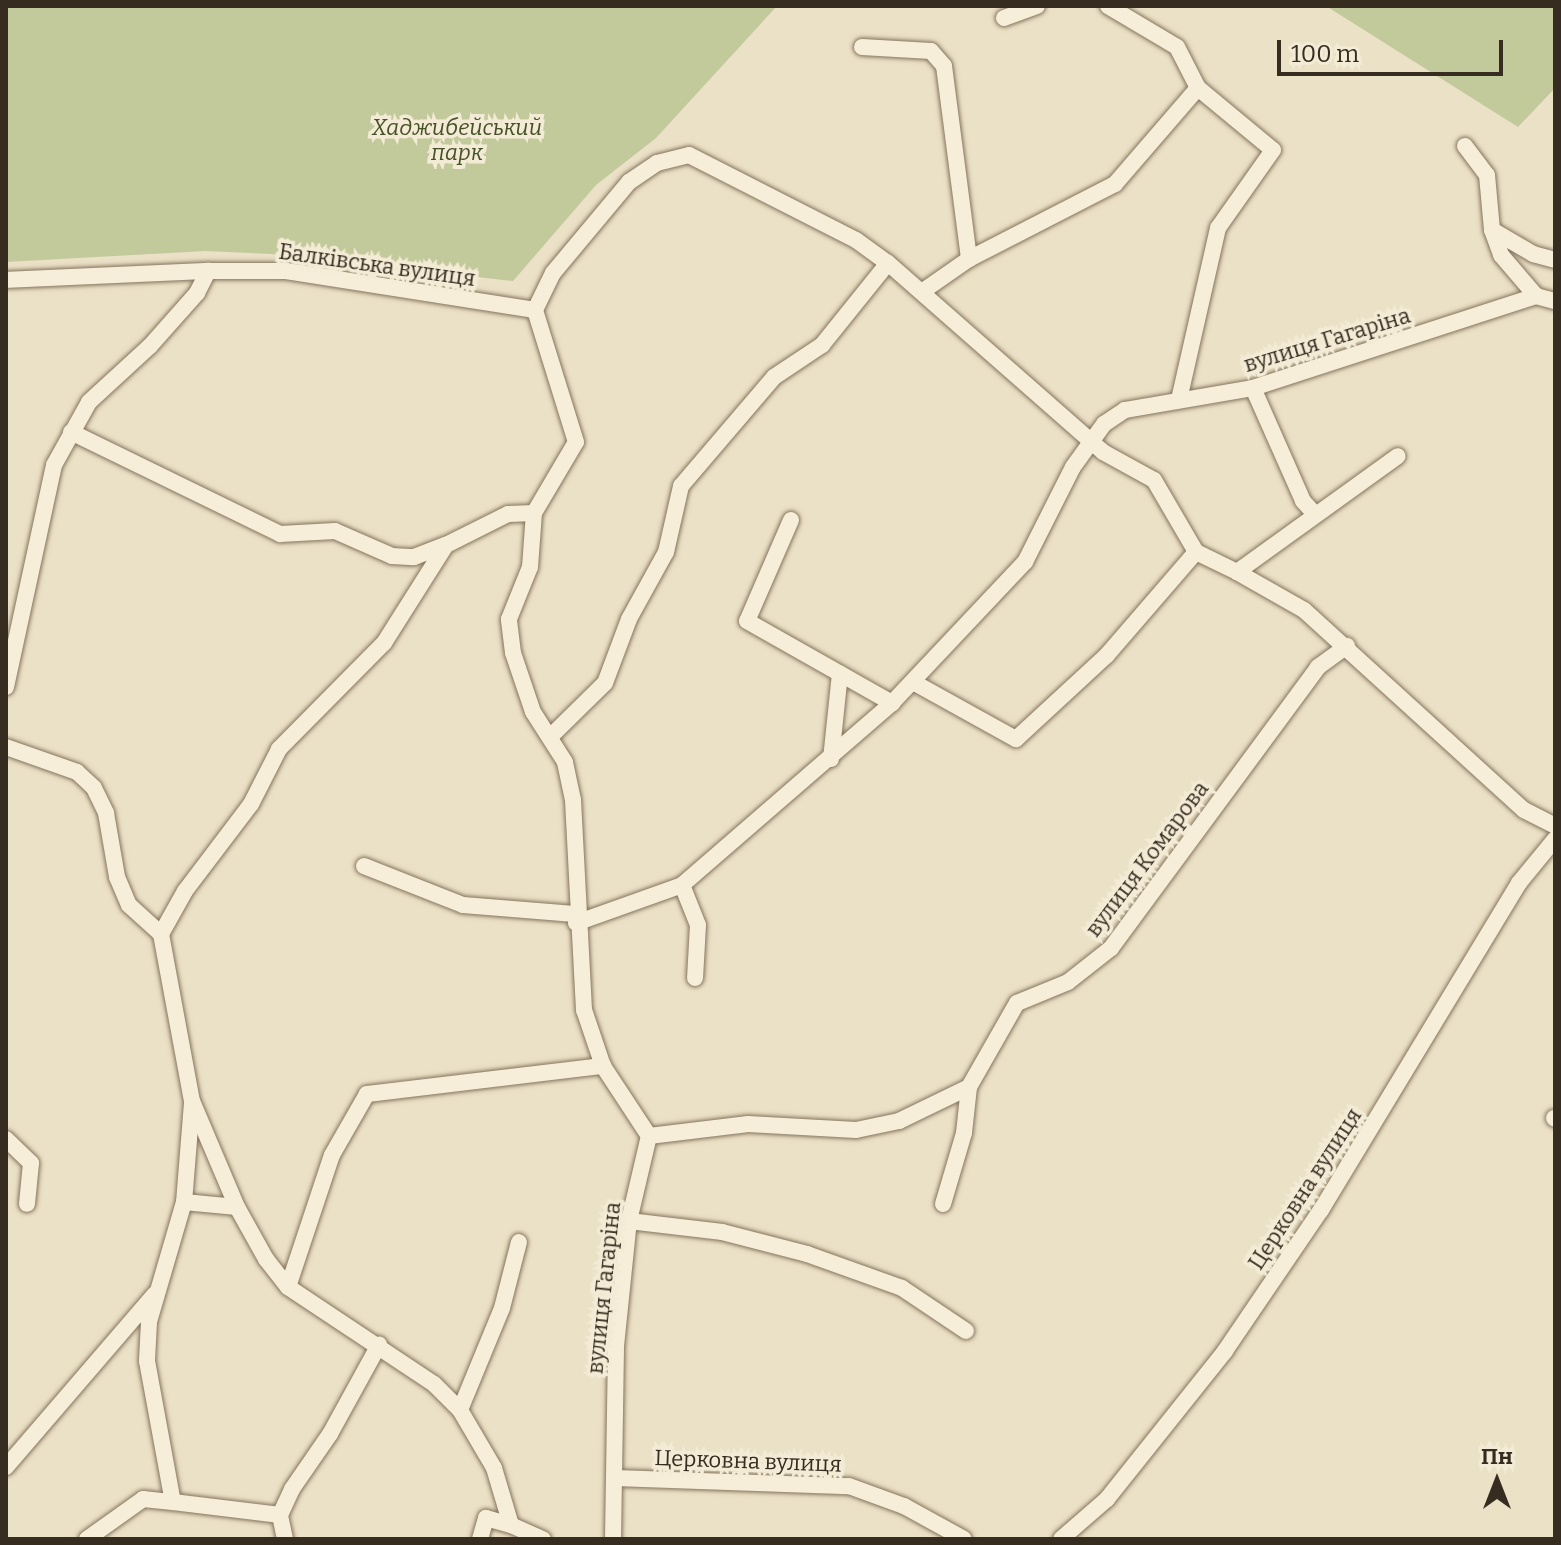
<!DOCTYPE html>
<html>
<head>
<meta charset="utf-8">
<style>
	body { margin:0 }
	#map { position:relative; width:1561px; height:1545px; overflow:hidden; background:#ebe1c6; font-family:Bitter,serif }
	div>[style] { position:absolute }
	.green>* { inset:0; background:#c2c99b }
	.roads { filter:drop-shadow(0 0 2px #85745d) drop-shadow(0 0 2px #85745d) }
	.minor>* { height:16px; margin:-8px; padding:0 8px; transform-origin:8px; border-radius:8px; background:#f6eed9 }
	span { translate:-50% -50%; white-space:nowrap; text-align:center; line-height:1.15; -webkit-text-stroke:7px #f3ebd5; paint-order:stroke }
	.park-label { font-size:22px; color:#465228; font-style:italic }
	.street-label { font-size:22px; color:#372c20 }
	.frame { position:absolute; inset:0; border:8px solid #372c20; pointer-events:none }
	.north { position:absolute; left:1457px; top:1441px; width:80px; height:80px; -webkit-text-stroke:6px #f3ebd5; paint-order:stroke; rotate:0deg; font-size:22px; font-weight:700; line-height:32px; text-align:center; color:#372c20 }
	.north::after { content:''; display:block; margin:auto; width:28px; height:36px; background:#372c20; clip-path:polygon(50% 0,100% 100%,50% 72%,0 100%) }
	.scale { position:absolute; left:1277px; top:40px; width:226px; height:36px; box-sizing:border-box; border:4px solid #372c20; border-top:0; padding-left:10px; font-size:24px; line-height:28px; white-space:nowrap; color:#372c20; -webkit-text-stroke:6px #f3ebd5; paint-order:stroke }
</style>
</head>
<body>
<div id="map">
	<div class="green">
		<div style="clip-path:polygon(6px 6px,777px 6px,656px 138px,596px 185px,513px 281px,272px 254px,205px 251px,6px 262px)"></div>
		<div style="clip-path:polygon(1326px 6px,1555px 6px,1555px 88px,1518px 127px)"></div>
	</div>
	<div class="roads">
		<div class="minor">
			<div style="left:1108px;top:6px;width:80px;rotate:30.7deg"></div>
			<div style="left:1177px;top:47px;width:46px;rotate:62.9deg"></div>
			<div style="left:1198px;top:88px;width:97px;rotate:39.6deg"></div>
			<div style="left:1273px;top:150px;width:95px;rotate:125.2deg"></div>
			<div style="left:1218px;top:228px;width:176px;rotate:102.8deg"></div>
			<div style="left:1004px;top:18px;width:35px;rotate:-20deg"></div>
			<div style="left:862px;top:47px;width:69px;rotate:3.3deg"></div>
			<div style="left:931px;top:51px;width:20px;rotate:49deg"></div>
			<div style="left:944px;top:66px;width:195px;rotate:82.6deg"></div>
			<div style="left:1465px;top:146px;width:36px;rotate:53deg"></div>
			<div style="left:1487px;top:175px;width:55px;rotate:84.8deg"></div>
			<div style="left:1492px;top:230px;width:27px;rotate:70deg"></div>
			<div style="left:1501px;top:255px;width:54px;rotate:49.5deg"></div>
			<div style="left:1536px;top:296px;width:20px;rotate:15deg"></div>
			<div style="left:1492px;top:230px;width:48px;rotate:30.3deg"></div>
			<div style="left:1533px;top:254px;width:23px;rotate:15deg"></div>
			<div style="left:6px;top:280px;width:202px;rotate:-2.6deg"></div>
			<div style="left:923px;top:291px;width:56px;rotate:-34.8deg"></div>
			<div style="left:969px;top:259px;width:164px;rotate:-27.2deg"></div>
			<div style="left:1115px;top:184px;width:127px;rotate:-49.2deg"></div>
			<div style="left:1253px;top:388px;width:124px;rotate:66.1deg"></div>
			<div style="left:1303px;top:501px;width:15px;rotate:48deg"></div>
			<div style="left:71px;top:432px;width:233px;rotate:26deg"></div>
			<div style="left:280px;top:534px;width:55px;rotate:-3.1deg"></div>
			<div style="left:335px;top:531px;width:62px;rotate:23.7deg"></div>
			<div style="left:392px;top:556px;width:22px;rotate:3deg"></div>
			<div style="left:414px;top:557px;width:34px;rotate:-21deg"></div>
			<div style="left:791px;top:520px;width:110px;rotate:113.5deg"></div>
			<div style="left:747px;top:621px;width:167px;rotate:29.5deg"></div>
			<div style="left:1237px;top:572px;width:77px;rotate:29.6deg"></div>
			<div style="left:1304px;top:610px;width:297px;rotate:42.3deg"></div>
			<div style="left:1524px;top:810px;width:35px;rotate:27deg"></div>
			<div style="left:913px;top:682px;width:118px;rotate:29deg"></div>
			<div style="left:1016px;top:739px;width:124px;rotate:-42.7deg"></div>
			<div style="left:1107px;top:655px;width:136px;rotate:-49.2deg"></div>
			<div style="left:6px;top:687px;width:227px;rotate:-77.8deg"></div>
			<div style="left:54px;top:465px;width:72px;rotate:-60.9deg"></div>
			<div style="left:89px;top:402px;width:83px;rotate:-42.6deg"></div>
			<div style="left:150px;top:346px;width:71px;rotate:-48.4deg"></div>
			<div style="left:197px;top:293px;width:25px;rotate:-63deg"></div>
			<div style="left:208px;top:271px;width:78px"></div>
			<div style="left:286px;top:271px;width:252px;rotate:8.9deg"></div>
			<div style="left:550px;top:737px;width:77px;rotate:-44.5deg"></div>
			<div style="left:605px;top:683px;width:68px;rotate:-69.4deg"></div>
			<div style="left:629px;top:619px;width:77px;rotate:-61.1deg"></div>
			<div style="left:666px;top:552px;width:68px;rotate:-77.2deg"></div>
			<div style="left:681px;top:486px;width:143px;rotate:-49.5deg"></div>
			<div style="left:774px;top:377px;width:58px;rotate:-33.7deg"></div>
			<div style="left:822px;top:345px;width:105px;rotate:-51.2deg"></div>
			<div style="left:6px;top:747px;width:75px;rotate:19.4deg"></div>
			<div style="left:77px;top:772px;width:23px;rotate:43deg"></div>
			<div style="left:94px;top:788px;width:28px;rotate:64deg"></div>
			<div style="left:106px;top:813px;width:65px;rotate:80.2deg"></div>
			<div style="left:117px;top:877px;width:30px;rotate:67deg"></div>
			<div style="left:129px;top:905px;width:43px;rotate:42.2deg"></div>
			<div style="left:161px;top:934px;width:170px;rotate:79.5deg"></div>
			<div style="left:192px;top:1101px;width:115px;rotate:67deg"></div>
			<div style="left:237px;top:1207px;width:60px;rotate:60.9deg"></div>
			<div style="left:266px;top:1259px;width:36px;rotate:52deg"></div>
			<div style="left:288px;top:1287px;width:175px;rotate:33.6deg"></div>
			<div style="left:434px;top:1384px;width:37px;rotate:45deg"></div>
			<div style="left:460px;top:1410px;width:67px;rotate:59.6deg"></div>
			<div style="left:494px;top:1468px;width:59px;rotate:73.4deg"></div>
			<div style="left:511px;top:1525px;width:35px;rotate:24deg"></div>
			<div style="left:831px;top:759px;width:86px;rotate:-84deg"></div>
			<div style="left:364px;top:866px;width:106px;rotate:21.5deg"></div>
			<div style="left:463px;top:905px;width:112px;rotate:4.6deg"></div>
			<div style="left:682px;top:885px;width:43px;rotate:68.2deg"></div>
			<div style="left:698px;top:925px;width:53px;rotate:93.2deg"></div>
			<div style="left:576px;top:923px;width:113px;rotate:-19.7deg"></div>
			<div style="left:682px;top:885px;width:278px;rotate:-40.9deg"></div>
			<div style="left:892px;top:703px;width:194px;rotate:-46.7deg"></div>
			<div style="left:1025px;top:562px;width:106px;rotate:-63.2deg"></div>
			<div style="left:1073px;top:467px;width:53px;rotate:-54.2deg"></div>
			<div style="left:1104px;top:424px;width:25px;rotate:-34deg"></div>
			<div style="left:1125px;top:410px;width:130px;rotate:-9.8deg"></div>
			<div style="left:1253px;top:388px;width:298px;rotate:-18deg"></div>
			<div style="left:161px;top:934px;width:49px;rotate:-60.8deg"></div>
			<div style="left:185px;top:891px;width:109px;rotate:-52.8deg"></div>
			<div style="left:251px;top:804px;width:62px;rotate:-63deg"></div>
			<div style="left:279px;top:749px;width:149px;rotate:-45.3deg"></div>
			<div style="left:384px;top:643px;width:116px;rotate:-57.7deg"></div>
			<div style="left:446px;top:545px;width:69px;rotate:-26.6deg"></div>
			<div style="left:508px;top:514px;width:26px;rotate:-2deg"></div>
			<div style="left:192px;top:1103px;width:99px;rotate:94.6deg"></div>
			<div style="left:184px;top:1202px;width:125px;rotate:106.3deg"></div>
			<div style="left:149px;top:1322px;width:39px;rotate:93deg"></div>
			<div style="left:147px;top:1361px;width:143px;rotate:79.6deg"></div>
			<div style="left:173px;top:1502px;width:108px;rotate:6.9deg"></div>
			<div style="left:1554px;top:1118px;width:1px;rotate:45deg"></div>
			<div style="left:649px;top:1136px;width:100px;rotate:-6.9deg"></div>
			<div style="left:748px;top:1124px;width:108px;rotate:3.2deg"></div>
			<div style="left:856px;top:1130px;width:44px;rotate:-11.8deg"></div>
			<div style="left:899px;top:1121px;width:78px;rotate:-25.9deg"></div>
			<div style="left:969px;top:1087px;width:97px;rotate:-60.3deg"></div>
			<div style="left:1017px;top:1003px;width:55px;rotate:-22.4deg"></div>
			<div style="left:1068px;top:982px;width:55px;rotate:-38.3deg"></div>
			<div style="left:1111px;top:948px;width:349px;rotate:-53.6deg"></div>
			<div style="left:1318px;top:667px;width:36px;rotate:-36deg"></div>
			<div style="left:6px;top:1139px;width:35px;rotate:44deg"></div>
			<div style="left:31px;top:1163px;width:41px;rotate:95.6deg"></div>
			<div style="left:184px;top:1202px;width:53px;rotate:5.4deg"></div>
			<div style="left:943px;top:1204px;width:74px;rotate:-73.5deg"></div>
			<div style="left:964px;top:1133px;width:46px;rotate:-83.8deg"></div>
			<div style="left:629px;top:1221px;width:94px;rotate:6.7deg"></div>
			<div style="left:722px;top:1232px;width:88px;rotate:14.5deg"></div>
			<div style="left:807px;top:1254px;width:101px;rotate:19.7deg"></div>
			<div style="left:902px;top:1288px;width:77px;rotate:33.9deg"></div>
			<div style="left:288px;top:1287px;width:139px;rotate:-71.6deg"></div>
			<div style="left:332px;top:1155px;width:70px;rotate:-60.2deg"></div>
			<div style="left:367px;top:1094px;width:238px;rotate:-6.8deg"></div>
			<div style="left:460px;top:1410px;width:110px;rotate:-67.6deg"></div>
			<div style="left:502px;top:1308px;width:68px;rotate:-75.6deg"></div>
			<div style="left:6px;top:1467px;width:228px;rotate:-49.3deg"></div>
			<div style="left:615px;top:1478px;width:234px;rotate:2deg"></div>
			<div style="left:849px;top:1486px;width:59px;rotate:20deg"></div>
			<div style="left:904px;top:1506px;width:68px;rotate:28.8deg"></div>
			<div style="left:87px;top:1539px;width:69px;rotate:-35.5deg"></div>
			<div style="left:143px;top:1499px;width:30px;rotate:6deg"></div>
			<div style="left:285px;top:1539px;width:25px;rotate:-102deg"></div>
			<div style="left:280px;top:1515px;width:29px;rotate:-65deg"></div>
			<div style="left:292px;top:1489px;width:67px;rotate:-55.4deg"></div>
			<div style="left:330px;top:1434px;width:102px;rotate:-61.2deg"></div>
			<div style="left:480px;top:1539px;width:22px;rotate:-74deg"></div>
			<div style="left:486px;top:1518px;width:26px;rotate:16deg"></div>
			<div style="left:613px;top:1539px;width:193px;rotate:-89.1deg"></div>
			<div style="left:616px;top:1346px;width:126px;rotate:-84.1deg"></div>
			<div style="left:629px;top:1221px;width:87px;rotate:-76.8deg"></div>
			<div style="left:649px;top:1136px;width:84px;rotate:-123.3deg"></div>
			<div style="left:603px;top:1066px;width:59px;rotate:-108.7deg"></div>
			<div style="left:584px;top:1010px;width:210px;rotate:-93deg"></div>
			<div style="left:573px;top:800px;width:39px;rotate:-102deg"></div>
			<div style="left:565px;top:762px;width:59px;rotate:-122.6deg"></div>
			<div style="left:533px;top:712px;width:62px;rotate:-108.7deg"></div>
			<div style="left:513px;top:653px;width:34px;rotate:-97deg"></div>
			<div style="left:509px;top:619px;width:56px;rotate:-68deg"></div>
			<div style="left:530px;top:567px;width:54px;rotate:-85.8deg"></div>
			<div style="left:534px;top:513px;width:82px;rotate:-59.4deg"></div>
			<div style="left:576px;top:442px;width:138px;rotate:-107.3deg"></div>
			<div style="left:535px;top:310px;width:41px;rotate:-64.1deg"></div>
			<div style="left:553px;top:273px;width:119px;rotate:-50.1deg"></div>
			<div style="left:629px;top:182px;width:34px;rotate:-34deg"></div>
			<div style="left:657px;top:163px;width:33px;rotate:-14deg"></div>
			<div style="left:689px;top:155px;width:187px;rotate:27deg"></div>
			<div style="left:856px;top:240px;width:39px;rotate:36deg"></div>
			<div style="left:888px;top:263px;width:286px;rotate:41.3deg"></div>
			<div style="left:1103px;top:452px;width:58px;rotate:28.8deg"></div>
			<div style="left:1154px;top:480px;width:83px;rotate:59.7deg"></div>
			<div style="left:1196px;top:552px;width:46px;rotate:26deg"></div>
			<div style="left:1237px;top:572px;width:198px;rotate:-35.8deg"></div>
			<div style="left:1061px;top:1539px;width:61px;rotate:-41deg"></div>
			<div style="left:1107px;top:1499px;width:189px;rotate:-51.4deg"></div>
			<div style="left:1225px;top:1351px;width:171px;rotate:-55.8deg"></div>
			<div style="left:1321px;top:1210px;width:382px;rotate:-58.8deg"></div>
			<div style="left:1519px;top:883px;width:57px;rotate:-50.7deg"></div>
		</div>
	</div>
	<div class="park-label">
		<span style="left:457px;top:140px">Хаджибейський<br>парк</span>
	</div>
	<div class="street-label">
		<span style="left:377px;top:265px;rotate:8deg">Балківська вулиця</span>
		<span style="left:1327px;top:340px;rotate:-17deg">вулиця Гагаріна</span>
		<span style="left:1147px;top:859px;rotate:-53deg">вулиця Комарова</span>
		<span style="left:1305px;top:1189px;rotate:-57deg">Церковна вулиця</span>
		<span style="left:604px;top:1288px;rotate:-84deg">вулиця Гагаріна</span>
		<span style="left:748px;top:1461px;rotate:2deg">Церковна вулиця</span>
	</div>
	<div class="frame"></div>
	<div class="north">Пн</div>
	<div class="scale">100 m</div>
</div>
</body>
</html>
